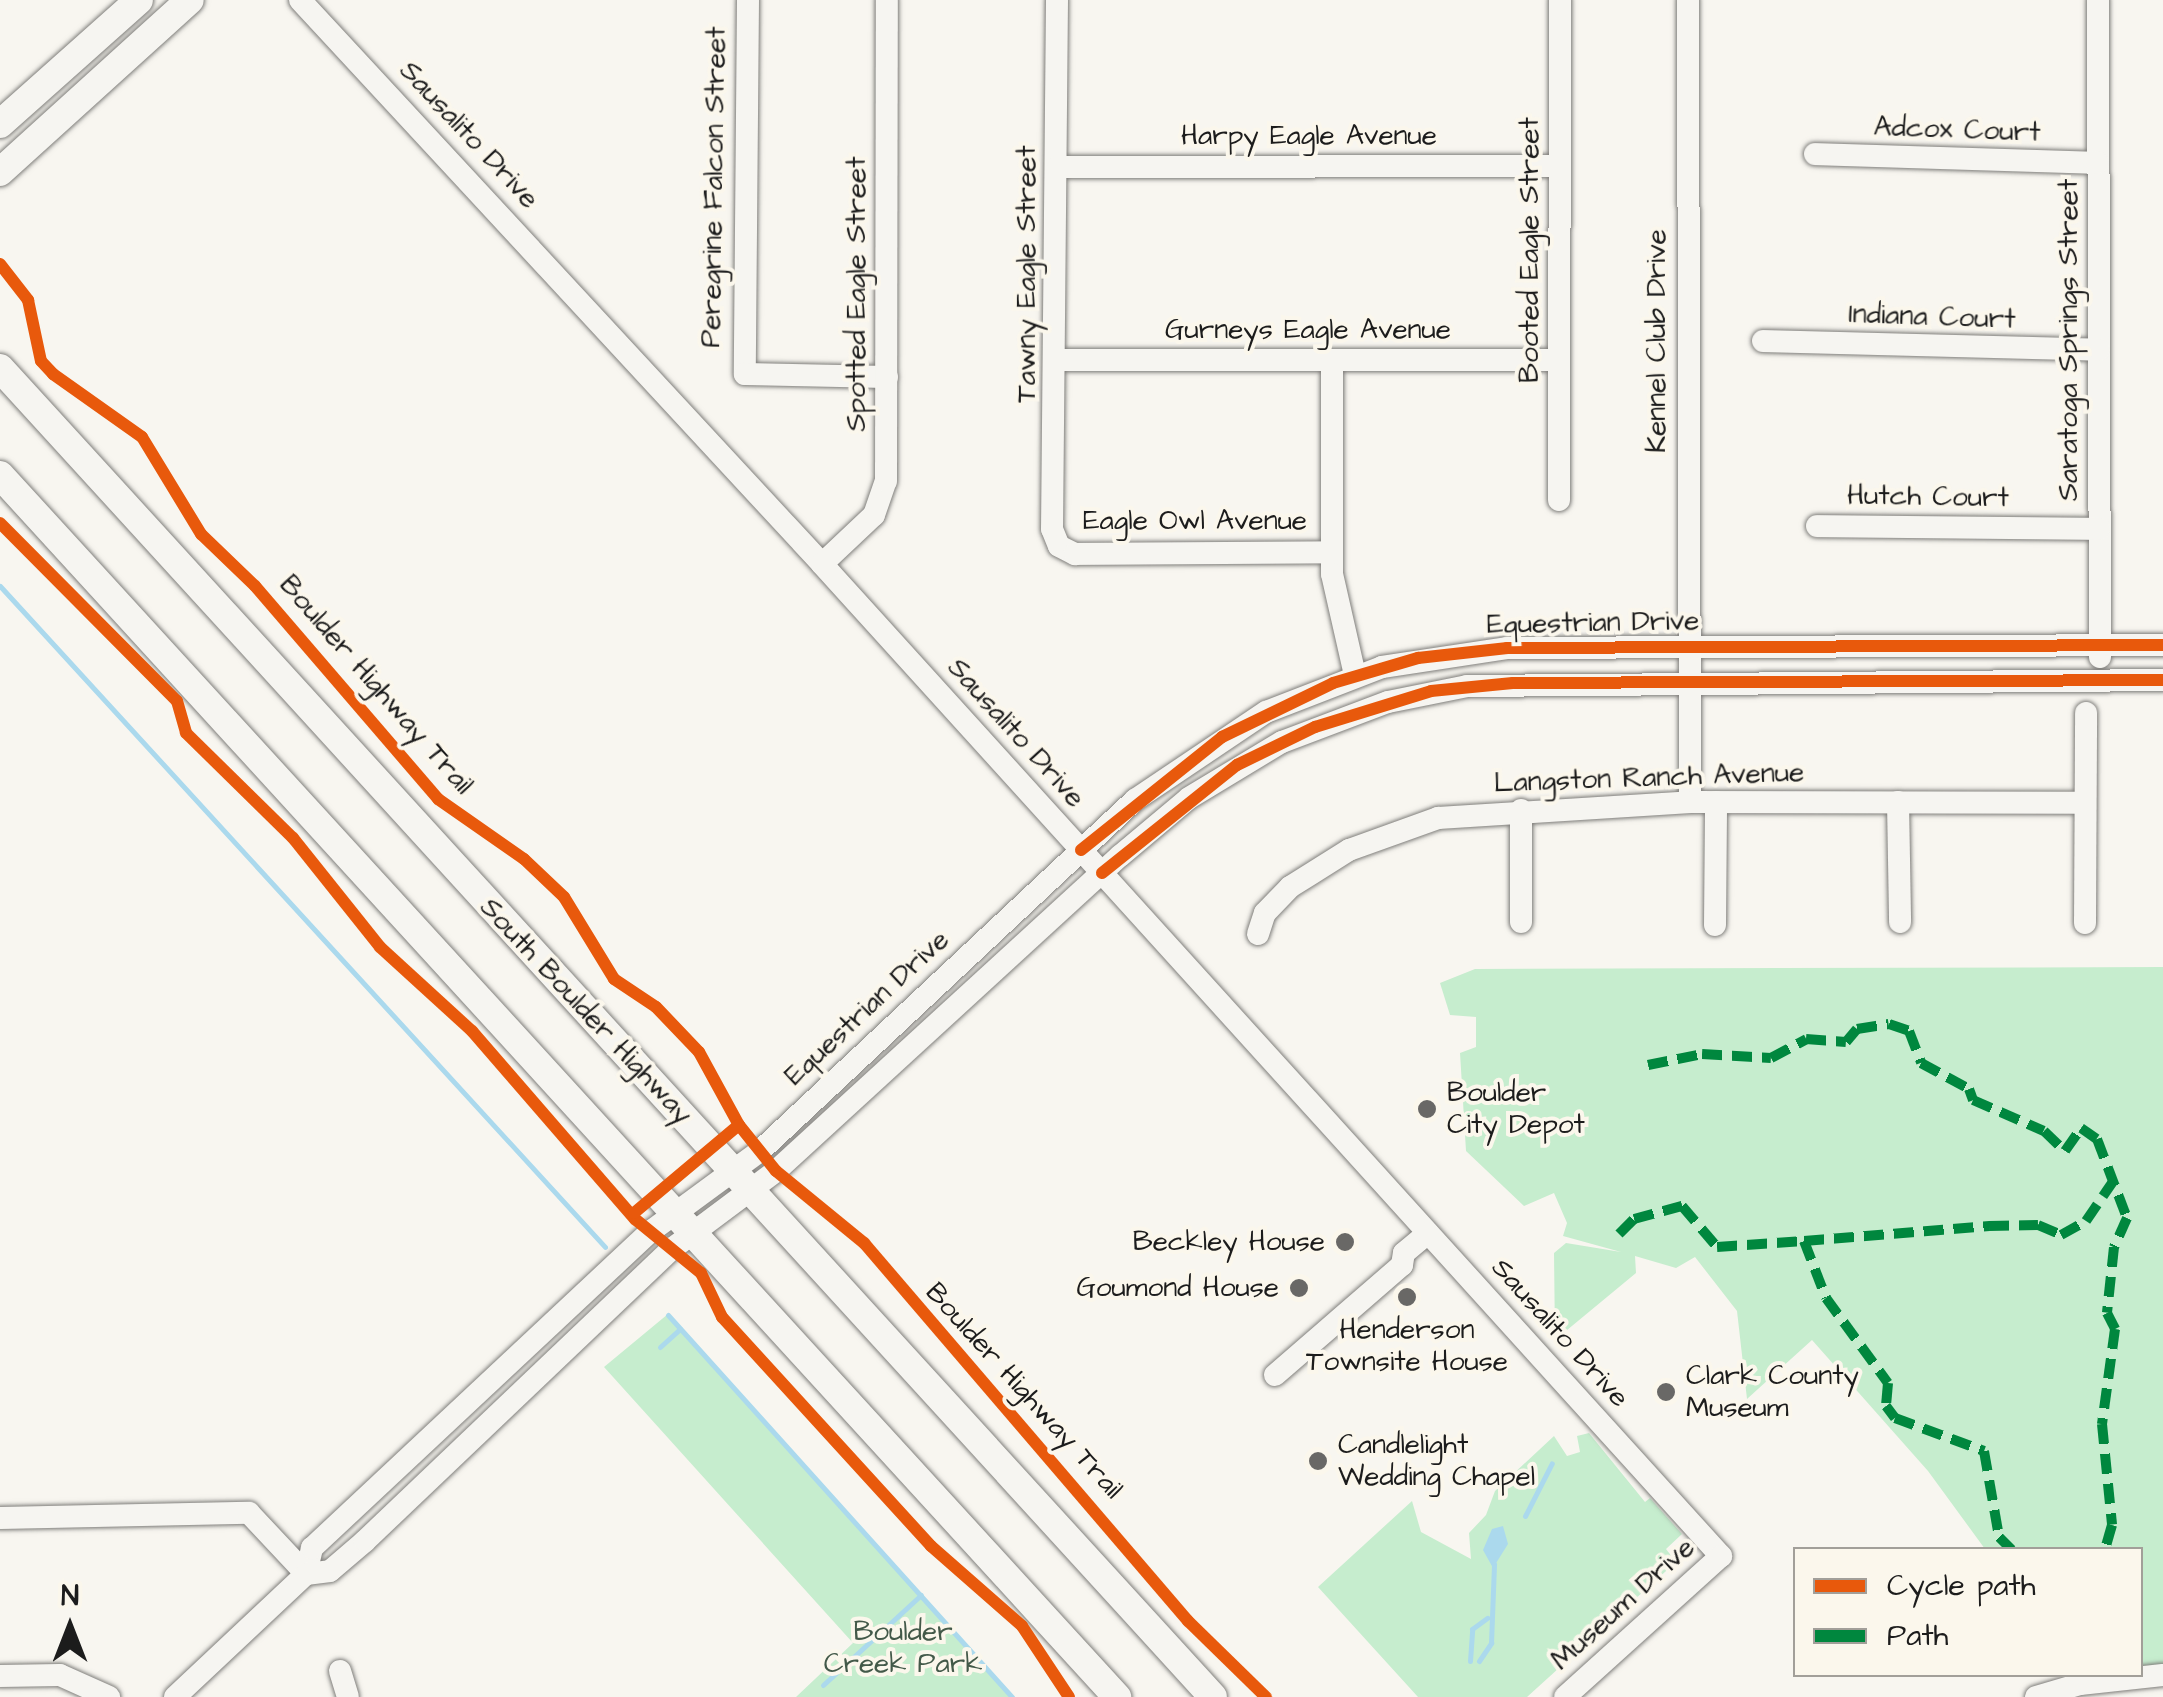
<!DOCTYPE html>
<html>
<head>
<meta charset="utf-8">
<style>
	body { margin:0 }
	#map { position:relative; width:2163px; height:1697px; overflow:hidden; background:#f8f6f0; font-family:"Architects Daughter",sans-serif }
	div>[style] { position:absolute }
	.green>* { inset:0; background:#c6edce }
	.water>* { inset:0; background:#abd9ed }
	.stream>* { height:5px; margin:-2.5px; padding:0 2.5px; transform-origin:2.5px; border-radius:2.5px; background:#abd9ed }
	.roads { filter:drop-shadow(0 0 2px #7f7e7b) drop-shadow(0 0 2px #7f7e7b) }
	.minor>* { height:22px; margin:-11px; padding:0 11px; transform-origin:11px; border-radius:11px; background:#f6f5f1 }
	.major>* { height:28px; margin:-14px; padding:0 14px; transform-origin:14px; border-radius:14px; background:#f6f5f1 }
	.quiet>* { height:10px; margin-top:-5px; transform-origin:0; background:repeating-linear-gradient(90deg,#00873e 0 20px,transparent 0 30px) }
	.cycleway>* { height:12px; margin:-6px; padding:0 6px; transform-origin:6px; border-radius:6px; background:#e8590c }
	.dots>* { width:28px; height:28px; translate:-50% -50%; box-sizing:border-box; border:5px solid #fbf7ec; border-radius:50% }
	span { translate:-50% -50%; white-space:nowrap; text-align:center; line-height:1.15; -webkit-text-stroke:8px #fbf7ec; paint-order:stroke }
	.street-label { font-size:28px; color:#1c1c1c }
	.poi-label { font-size:28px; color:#1c1c1c }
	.left { translate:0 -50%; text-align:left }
	.right { translate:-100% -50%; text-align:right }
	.park-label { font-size:28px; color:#435949 }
	.legend { position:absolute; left:1793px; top:1547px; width:350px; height:130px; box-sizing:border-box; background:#fbf7ec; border:2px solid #a29f99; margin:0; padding:12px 18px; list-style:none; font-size:30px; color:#1c1c1c }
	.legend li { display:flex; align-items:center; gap:20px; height:50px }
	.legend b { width:50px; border:2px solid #a29f99 }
	.north { position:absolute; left:20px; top:1577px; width:100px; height:100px; -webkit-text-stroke:8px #fbf7ec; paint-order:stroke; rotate:0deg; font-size:28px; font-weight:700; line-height:40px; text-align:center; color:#1c1c1c }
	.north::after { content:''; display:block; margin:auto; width:35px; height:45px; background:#1c1c1c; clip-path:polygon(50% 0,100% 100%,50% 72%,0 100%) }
</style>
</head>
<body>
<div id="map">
	<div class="green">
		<div style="clip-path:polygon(2163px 967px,2163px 1672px,2141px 1672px,2140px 1550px,1985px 1549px,1928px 1471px,1812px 1340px,1747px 1399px,1737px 1311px,1695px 1257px,1676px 1268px,1635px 1256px,1636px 1273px,1555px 1340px,1554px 1253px,1566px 1243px,1621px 1252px,1563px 1236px,1567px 1223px,1554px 1193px,1524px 1206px,1466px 1151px,1460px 1053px,1476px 1047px,1476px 1017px,1450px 1015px,1440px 983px,1475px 969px)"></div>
		<div style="clip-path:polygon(668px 1314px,1013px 1697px,796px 1697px,853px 1643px,604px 1367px)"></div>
		<div style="clip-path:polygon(1589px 1433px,1645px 1502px,1650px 1498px,1682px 1534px,1666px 1549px,1676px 1562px,1527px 1697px,1418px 1697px,1318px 1587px,1412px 1501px,1421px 1532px,1471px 1559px,1469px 1533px,1486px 1515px,1495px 1491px,1554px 1436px,1567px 1456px,1580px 1452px,1577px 1436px)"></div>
	</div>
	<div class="water">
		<div style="clip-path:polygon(1503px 1526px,1508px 1544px,1493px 1568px,1483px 1550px,1492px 1529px)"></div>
	</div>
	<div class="stream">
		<div style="left:0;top:586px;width:896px;rotate:47.53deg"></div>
		<div style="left:668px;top:1315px;width:514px;rotate:48deg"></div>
		<div style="left:660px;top:1347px;width:27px;rotate:-42deg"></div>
		<div style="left:1525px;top:1516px;width:59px;rotate:-63deg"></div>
		<div style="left:1470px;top:1661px;width:32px;rotate:-86deg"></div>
		<div style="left:1472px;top:1629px;width:19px;rotate:-36deg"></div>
		<div style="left:1479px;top:1661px;width:22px;rotate:-56deg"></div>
		<div style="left:1491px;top:1643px;width:79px;rotate:-87.8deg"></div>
		<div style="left:823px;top:1685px;width:133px;rotate:-42.6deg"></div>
	</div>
	<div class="roads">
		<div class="minor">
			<div style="left:300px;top:0;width:768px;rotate:47.21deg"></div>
			<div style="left:822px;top:564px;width:1339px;rotate:47.82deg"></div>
			<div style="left:1721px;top:1556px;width:210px;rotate:137.9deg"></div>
			<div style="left:748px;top:0;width:374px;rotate:90.5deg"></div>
			<div style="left:745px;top:374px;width:142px;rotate:1.2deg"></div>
			<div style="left:1057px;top:0;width:529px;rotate:90.54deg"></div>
			<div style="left:1052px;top:529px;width:18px;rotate:68deg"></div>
			<div style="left:1059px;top:546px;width:18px;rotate:27deg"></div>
			<div style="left:1075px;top:554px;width:257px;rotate:-0.4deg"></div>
			<div style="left:1688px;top:0;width:802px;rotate:89.86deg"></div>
			<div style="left:2098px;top:0;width:657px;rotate:89.83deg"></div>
			<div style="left:1815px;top:154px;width:283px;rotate:1.8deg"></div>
			<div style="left:1058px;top:167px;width:502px;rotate:-0.11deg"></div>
			<div style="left:1763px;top:341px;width:336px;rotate:1.5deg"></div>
			<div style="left:1056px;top:360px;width:503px"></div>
			<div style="left:1332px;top:360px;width:214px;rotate:90deg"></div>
			<div style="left:1332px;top:574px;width:104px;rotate:77.2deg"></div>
			<div style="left:1559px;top:500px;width:500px;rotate:-89.89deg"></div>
			<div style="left:1817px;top:526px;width:282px;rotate:0.6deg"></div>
			<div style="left:822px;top:564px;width:71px;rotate:-43.3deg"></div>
			<div style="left:874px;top:515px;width:36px;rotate:-71deg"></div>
			<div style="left:886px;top:481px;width:481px;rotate:-89.9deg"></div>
			<div style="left:1898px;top:802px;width:120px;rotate:89deg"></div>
			<div style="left:1521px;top:810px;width:112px;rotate:90deg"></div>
			<div style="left:2085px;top:923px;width:210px;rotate:-89.7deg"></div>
			<div style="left:1715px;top:925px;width:123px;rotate:-89.5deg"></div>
			<div style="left:1258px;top:934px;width:22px;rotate:-72deg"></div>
			<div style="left:1265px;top:913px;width:36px;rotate:-46deg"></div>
			<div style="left:1290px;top:887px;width:70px;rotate:-32.1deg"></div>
			<div style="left:1349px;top:850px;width:95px;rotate:-19.8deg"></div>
			<div style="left:1438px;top:818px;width:253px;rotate:-3.6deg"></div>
			<div style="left:1690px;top:802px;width:395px;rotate:0.1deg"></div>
			<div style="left:1275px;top:1375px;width:168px;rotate:-40.9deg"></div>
			<div style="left:1402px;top:1265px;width:12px;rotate:-81deg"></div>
			<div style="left:1404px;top:1253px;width:31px;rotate:-40deg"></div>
			<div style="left:0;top:1518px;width:249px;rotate:-1.2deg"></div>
			<div style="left:249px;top:1513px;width:83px;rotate:46.9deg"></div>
			<div style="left:306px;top:1574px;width:27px;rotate:-77deg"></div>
			<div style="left:312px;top:1548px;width:464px;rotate:-43.1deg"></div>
			<div style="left:651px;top:1231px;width:135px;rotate:-36.3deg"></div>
			<div style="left:760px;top:1151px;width:514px;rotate:-43.11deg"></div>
			<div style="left:1135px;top:800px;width:158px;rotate:-33.9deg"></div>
			<div style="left:1266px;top:712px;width:124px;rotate:-21.2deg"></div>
			<div style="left:1382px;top:667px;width:126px;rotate:-8.6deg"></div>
			<div style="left:1507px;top:648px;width:656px;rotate:-0.26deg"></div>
			<div style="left:340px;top:1671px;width:27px;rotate:73deg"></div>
			<div style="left:0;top:1676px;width:60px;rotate:-1deg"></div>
			<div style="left:60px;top:1675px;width:54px;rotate:24.2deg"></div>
			<div style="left:175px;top:1697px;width:180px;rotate:-43.2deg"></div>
			<div style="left:306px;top:1574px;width:24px;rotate:-7deg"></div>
			<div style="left:330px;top:1571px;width:46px;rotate:-40.6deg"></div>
			<div style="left:365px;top:1541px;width:425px;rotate:-43.6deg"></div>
			<div style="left:673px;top:1248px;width:129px;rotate:-36.8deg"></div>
			<div style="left:776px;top:1171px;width:466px;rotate:-42.5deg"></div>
			<div style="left:1120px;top:856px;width:90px;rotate:-40deg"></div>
			<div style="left:1189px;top:798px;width:109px;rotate:-31.1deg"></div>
			<div style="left:1282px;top:742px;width:113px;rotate:-20.7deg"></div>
			<div style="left:1388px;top:702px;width:81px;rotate:-11.4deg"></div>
			<div style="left:1467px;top:686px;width:696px;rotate:-0.49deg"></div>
			<div style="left:2036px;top:1697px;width:46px;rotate:-16.5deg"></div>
			<div style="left:2080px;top:1684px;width:83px;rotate:-6.2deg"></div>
		</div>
		<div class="major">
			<div style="left:0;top:124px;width:186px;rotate:-41.7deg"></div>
			<div style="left:0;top:172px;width:256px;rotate:-42.2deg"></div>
			<div style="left:0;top:368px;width:1799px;rotate:47.61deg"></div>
			<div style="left:0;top:475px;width:1656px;rotate:47.57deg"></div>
		</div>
	</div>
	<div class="quiet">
		<div style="left:1648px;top:1065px;width:55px;rotate:-11.5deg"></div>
		<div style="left:1702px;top:1054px;width:69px;rotate:3.3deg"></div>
		<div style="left:1771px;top:1058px;width:40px;rotate:-28deg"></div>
		<div style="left:1806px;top:1039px;width:40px;rotate:4.3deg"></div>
		<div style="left:1846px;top:1042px;width:17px;rotate:-50deg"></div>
		<div style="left:1857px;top:1029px;width:32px;rotate:-9deg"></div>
		<div style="left:1889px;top:1024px;width:21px;rotate:19deg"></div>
		<div style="left:1909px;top:1031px;width:34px;rotate:69deg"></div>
		<div style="left:1921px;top:1063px;width:55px;rotate:28.4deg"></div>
		<div style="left:1969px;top:1089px;width:12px;rotate:70deg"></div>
		<div style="left:1973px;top:1100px;width:77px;rotate:23.6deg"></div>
		<div style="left:2044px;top:1131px;width:29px;rotate:44deg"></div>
		<div style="left:2065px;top:1151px;width:28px;rotate:-55deg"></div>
		<div style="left:2081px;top:1128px;width:19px;rotate:35deg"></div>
		<div style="left:2097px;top:1139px;width:85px;rotate:69.2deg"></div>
		<div style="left:2127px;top:1218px;width:32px;rotate:114deg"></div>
		<div style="left:2114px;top:1247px;width:66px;rotate:96.1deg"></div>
		<div style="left:2107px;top:1313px;width:18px;rotate:63deg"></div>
		<div style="left:2115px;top:1329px;width:96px;rotate:97.8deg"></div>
		<div style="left:2102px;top:1424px;width:101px;rotate:84.3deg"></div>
		<div style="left:2112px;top:1525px;width:26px;rotate:106deg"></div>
		<div style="left:1619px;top:1234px;width:21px;rotate:-45deg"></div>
		<div style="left:1634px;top:1219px;width:50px;rotate:-15.2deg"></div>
		<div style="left:1682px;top:1206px;width:54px;rotate:49.5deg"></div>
		<div style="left:1717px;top:1247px;width:87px;rotate:-3.9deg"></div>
		<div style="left:1804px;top:1241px;width:61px;rotate:68.9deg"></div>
		<div style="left:1826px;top:1298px;width:105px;rotate:53.9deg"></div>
		<div style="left:1888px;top:1383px;width:23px;rotate:95deg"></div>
		<div style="left:1886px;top:1406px;width:15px;rotate:53deg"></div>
		<div style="left:1895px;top:1418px;width:95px;rotate:20.3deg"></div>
		<div style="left:1984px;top:1451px;width:87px;rotate:80.1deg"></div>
		<div style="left:1999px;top:1537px;width:18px;rotate:45deg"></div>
		<div style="left:1804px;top:1241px;width:186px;rotate:-4.6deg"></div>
		<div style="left:1989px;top:1226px;width:49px;rotate:-1.2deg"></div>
		<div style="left:2038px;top:1225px;width:25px;rotate:23deg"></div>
		<div style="left:2061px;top:1235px;width:29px;rotate:-29deg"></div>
		<div style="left:2086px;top:1221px;width:50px;rotate:-55.7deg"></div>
	</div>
	<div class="cycleway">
		<div style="left:0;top:264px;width:46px;rotate:52.1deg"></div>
		<div style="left:28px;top:300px;width:62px;rotate:78deg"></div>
		<div style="left:41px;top:361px;width:18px;rotate:47deg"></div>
		<div style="left:53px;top:374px;width:109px;rotate:35.3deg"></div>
		<div style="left:142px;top:437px;width:114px;rotate:58.7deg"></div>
		<div style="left:201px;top:534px;width:75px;rotate:43.9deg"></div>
		<div style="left:255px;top:586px;width:281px;rotate:49.3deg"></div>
		<div style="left:438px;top:799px;width:105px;rotate:34.9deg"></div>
		<div style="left:524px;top:859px;width:55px;rotate:43.5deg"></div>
		<div style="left:564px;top:897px;width:96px;rotate:58.6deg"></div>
		<div style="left:614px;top:979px;width:50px;rotate:33.7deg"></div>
		<div style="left:656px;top:1007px;width:62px;rotate:46.3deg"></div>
		<div style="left:699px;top:1052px;width:83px;rotate:61.3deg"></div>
		<div style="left:739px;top:1125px;width:59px;rotate:51.2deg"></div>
		<div style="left:776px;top:1171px;width:114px;rotate:39.3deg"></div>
		<div style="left:864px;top:1243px;width:498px;rotate:49.4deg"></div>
		<div style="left:1188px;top:1621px;width:109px;rotate:44.3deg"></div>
		<div style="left:0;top:523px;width:251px;rotate:45.2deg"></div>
		<div style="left:177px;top:701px;width:33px;rotate:74deg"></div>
		<div style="left:186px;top:733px;width:150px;rotate:44.5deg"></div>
		<div style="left:293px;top:838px;width:139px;rotate:51.4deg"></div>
		<div style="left:380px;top:947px;width:125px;rotate:42.4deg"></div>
		<div style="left:472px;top:1031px;width:249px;rotate:49.1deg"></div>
		<div style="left:635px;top:1219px;width:85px;rotate:39.3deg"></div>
		<div style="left:701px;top:1273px;width:49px;rotate:64.5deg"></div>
		<div style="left:722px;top:1317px;width:310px;rotate:47.6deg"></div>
		<div style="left:931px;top:1546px;width:121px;rotate:41.3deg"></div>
		<div style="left:1022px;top:1626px;width:85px;rotate:56.5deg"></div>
		<div style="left:1081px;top:850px;width:181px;rotate:-38.7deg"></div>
		<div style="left:1222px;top:737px;width:123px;rotate:-25.9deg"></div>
		<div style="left:1333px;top:683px;width:89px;rotate:-16.4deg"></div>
		<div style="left:1418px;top:658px;width:90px;rotate:-6.4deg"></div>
		<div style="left:1507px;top:648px;width:656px;rotate:-0.26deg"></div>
		<div style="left:1102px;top:873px;width:173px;rotate:-38.7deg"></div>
		<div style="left:1237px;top:765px;width:87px;rotate:-26deg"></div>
		<div style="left:1315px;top:727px;width:121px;rotate:-17.2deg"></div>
		<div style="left:1431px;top:691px;width:82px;rotate:-5.6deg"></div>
		<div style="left:1513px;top:683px;width:650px;rotate:-0.26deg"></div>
		<div style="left:634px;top:1213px;width:137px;rotate:-40deg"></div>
	</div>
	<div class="dots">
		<div style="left:1427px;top:1109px;background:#696866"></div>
		<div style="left:1345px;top:1242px;background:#696866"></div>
		<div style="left:1299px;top:1288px;background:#696866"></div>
		<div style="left:1407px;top:1297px;background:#696866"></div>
		<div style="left:1666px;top:1392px;background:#696866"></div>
		<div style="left:1318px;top:1461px;background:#696866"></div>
	</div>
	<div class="street-label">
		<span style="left:1957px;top:130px;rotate:2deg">Adcox Court</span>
		<span style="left:469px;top:135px;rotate:47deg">Sausalito Drive</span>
		<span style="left:1309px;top:136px">Harpy Eagle Avenue</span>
		<span style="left:714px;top:187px;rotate:-89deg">Peregrine Falcon Street</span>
		<span style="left:1530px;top:250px;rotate:-90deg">Booted Eagle Street</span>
		<span style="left:1027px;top:274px;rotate:-90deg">Tawny Eagle Street</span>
		<span style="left:857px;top:294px;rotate:-90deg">Spotted Eagle Street</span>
		<span style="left:1932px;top:317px;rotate:2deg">Indiana Court</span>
		<span style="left:1308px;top:330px">Gurneys Eagle Avenue</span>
		<span style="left:2069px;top:340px;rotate:-90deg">Saratoga Springs Street</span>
		<span style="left:1657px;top:341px;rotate:-90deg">Kennel Club Drive</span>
		<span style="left:1928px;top:497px;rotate:1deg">Hutch Court</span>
		<span style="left:1195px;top:521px">Eagle Owl Avenue</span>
		<span style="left:1593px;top:623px;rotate:-1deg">Equestrian Drive</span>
		<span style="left:376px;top:685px;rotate:49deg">Boulder Highway Trail</span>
		<span style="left:1016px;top:733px;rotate:48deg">Sausalito Drive</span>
		<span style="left:1649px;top:778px;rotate:-2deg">Langston Ranch Avenue</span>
		<span style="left:867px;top:1008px;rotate:-43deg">Equestrian Drive</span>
		<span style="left:586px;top:1011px;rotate:47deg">South Boulder Highway</span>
		<span style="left:1560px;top:1333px;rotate:48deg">Sausalito Drive</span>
		<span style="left:1024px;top:1391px;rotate:48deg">Boulder Highway Trail</span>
		<span style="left:1623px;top:1604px;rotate:-42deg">Museum Drive</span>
	</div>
	<div class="poi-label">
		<span class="left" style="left:1447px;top:1109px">Boulder<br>City Depot</span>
		<span class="right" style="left:1325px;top:1242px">Beckley House</span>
		<span class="right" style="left:1279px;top:1288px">Goumond House</span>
		<span style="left:1407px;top:1346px">Henderson<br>Townsite House</span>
		<span class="left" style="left:1686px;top:1392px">Clark County<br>Museum</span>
		<span class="left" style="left:1338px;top:1461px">Candlelight<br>Wedding Chapel</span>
	</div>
	<div class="park-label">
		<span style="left:903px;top:1648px">Boulder<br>Creek Park</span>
	</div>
	<ul class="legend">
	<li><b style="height:12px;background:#e8590c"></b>Cycle path</li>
	<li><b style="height:12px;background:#00873e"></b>Path</li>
	</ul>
	<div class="north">N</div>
</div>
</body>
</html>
